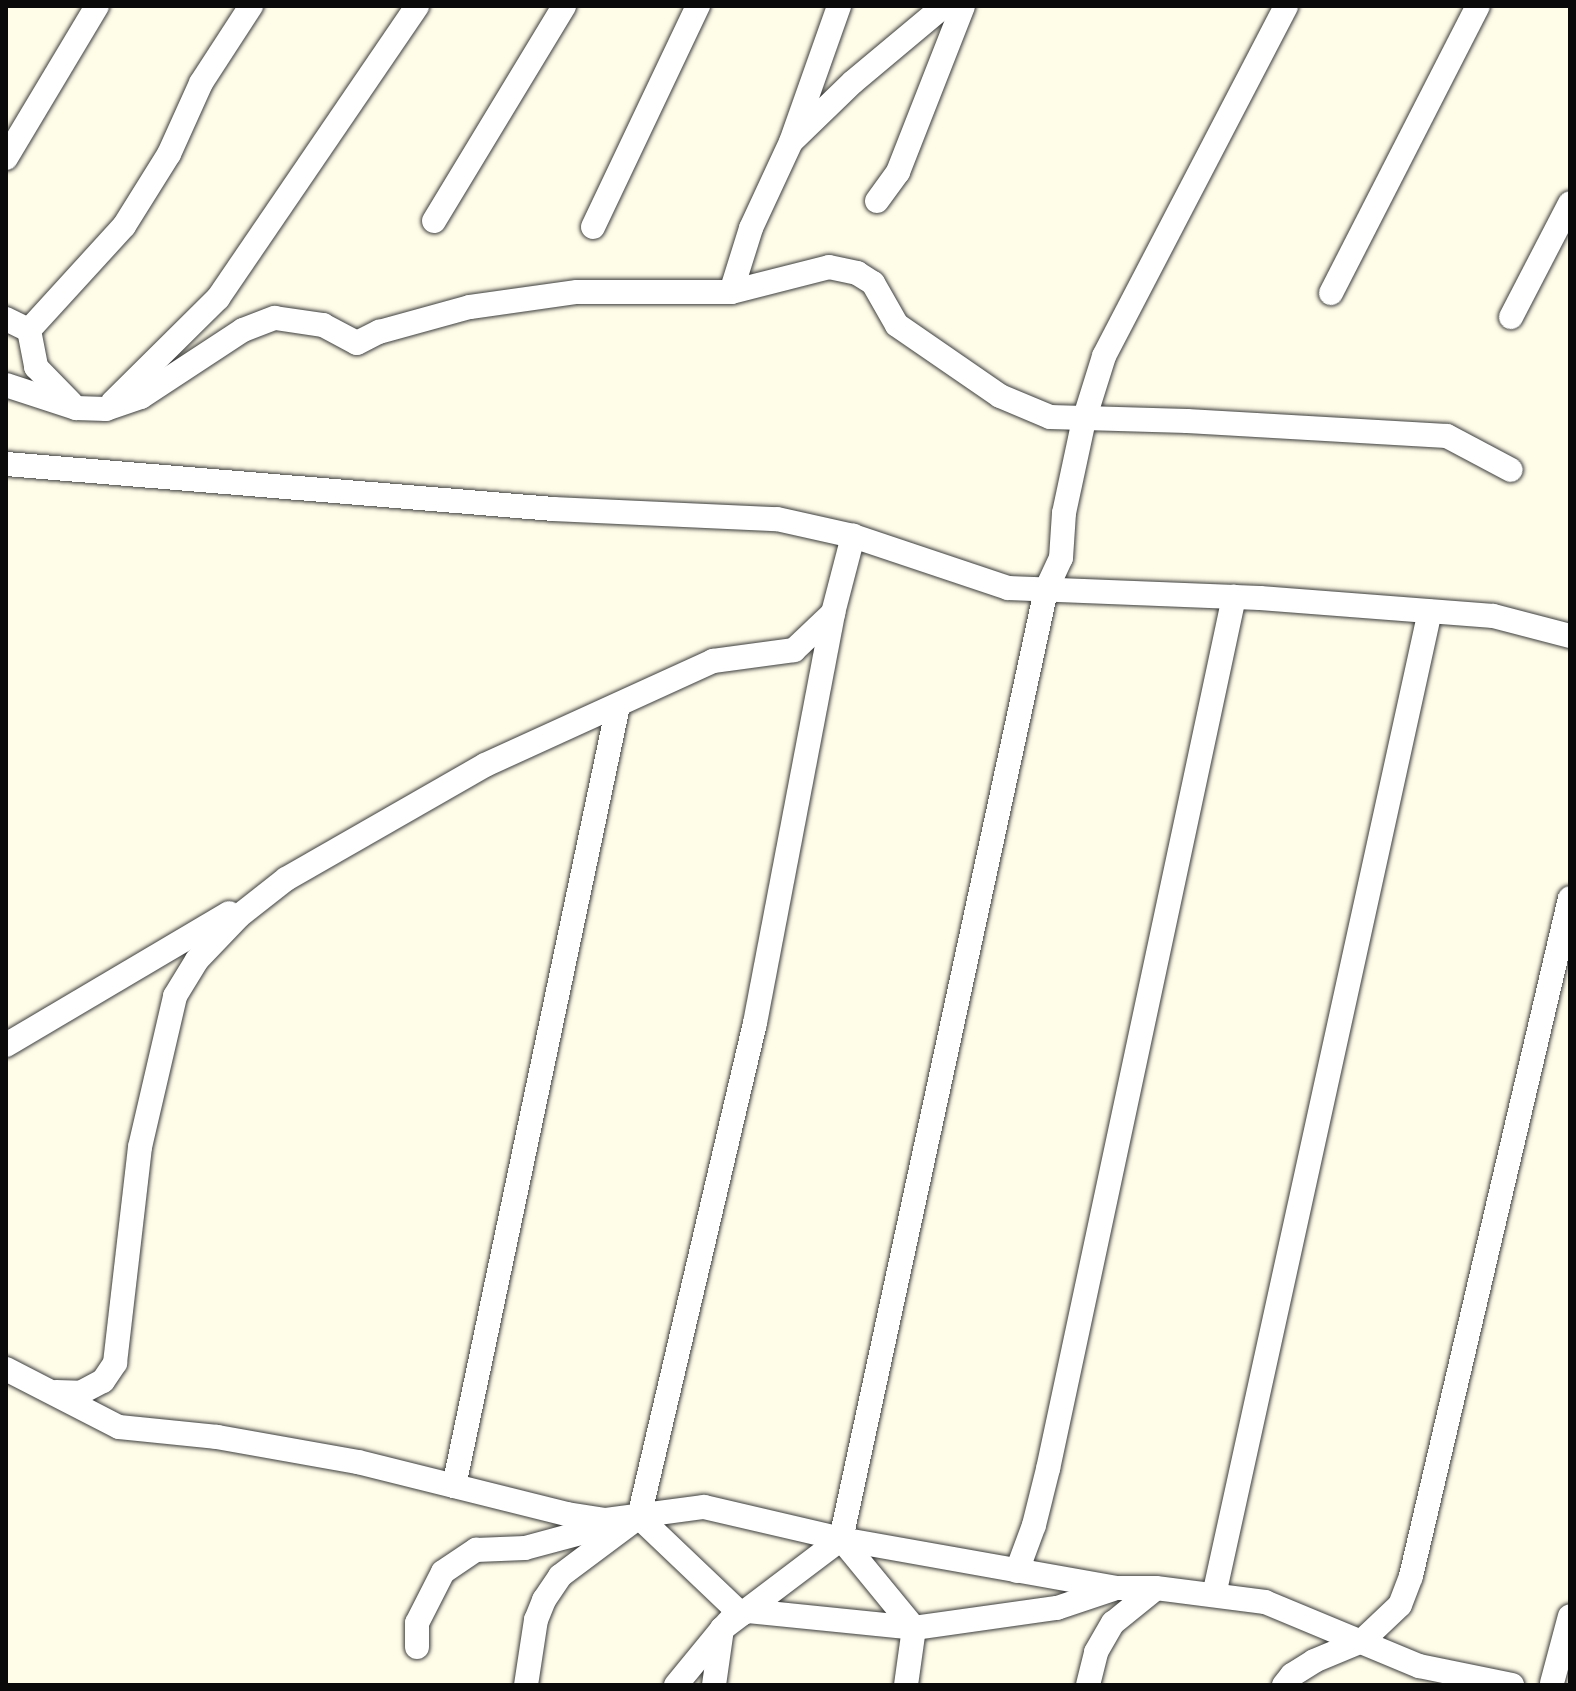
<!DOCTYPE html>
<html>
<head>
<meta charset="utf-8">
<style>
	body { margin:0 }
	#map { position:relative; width:1576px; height:1691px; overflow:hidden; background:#fffce8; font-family:"Roboto Serif",serif }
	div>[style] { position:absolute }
	.roads { filter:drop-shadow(0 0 2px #3d3d3d) drop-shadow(0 0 2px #3d3d3d) }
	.minor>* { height:24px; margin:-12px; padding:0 12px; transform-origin:12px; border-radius:12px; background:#fff }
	span { translate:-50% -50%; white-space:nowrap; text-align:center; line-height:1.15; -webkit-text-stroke:8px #fff; paint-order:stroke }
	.frame { position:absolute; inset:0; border:8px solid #0a0a0a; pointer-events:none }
</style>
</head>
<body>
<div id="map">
	<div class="roads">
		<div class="minor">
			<div style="left:792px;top:139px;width:141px;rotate:-70.5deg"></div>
			<div style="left:6px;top:158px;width:177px;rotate:-59.1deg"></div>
			<div style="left:877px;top:201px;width:36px;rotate:-54deg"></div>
			<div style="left:898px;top:172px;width:178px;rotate:-68.6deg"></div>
			<div style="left:434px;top:221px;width:251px;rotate:-58.8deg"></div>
			<div style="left:593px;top:227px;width:245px;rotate:-64.6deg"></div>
			<div style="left:731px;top:292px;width:67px;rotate:-72.6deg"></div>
			<div style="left:751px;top:228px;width:95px;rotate:-65.1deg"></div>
			<div style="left:791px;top:142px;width:86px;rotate:-44.1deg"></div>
			<div style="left:853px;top:82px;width:119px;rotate:-39.9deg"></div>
			<div style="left:1331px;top:293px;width:322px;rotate:-62.9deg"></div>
			<div style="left:1511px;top:317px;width:128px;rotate:-62.6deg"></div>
			<div style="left:6px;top:319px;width:25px;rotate:26deg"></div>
			<div style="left:29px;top:330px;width:38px;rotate:79deg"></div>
			<div style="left:36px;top:367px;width:50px;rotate:45.8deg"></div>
			<div style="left:29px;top:330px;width:141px;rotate:-47.6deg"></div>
			<div style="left:124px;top:226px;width:85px;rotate:-58deg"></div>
			<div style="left:169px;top:154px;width:78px;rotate:-65.7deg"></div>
			<div style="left:201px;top:83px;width:92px;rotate:-57deg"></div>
			<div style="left:6px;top:385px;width:74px;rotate:18.2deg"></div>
			<div style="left:76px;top:408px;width:30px;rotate:2deg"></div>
			<div style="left:106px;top:409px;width:37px;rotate:-19deg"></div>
			<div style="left:141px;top:397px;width:122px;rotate:-33.3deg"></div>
			<div style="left:243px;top:330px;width:34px;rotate:-21deg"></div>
			<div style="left:275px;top:318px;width:49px;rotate:8.3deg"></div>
			<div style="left:323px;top:325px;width:38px;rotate:28deg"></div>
			<div style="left:357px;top:343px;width:25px;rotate:-27deg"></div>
			<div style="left:379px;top:332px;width:94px;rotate:-15.4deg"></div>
			<div style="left:470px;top:307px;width:108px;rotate:-8deg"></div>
			<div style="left:577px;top:292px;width:154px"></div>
			<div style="left:731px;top:292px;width:101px;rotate:-14.3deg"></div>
			<div style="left:829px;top:267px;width:29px;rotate:12deg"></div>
			<div style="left:857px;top:273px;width:19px;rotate:32deg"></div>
			<div style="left:873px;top:283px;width:48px;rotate:60.3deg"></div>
			<div style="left:897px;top:325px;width:125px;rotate:34.6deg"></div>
			<div style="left:1000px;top:396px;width:54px;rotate:22.8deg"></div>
			<div style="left:1050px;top:417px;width:137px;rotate:1.7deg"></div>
			<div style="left:1187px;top:421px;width:260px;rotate:3.3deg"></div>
			<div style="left:1447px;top:436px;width:72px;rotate:28deg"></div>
			<div style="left:113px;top:402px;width:148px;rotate:-44.7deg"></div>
			<div style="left:218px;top:298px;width:353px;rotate:-55.7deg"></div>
			<div style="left:6px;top:464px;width:549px;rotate:4.7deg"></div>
			<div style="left:553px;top:509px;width:224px;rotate:2.6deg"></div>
			<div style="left:777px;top:519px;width:78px;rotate:12.6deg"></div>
			<div style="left:853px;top:536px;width:163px;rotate:18.5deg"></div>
			<div style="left:1008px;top:588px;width:252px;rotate:2.3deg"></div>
			<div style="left:1260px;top:598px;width:234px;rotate:4.4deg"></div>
			<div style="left:1493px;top:616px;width:80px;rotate:14.6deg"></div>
			<div style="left:6px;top:1045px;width:259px;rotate:-30.6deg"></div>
			<div style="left:6px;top:1369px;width:127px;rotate:27.2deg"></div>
			<div style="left:119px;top:1427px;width:99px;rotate:5.8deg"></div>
			<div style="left:217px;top:1437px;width:143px;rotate:10.1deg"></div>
			<div style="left:358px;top:1462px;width:215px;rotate:14deg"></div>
			<div style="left:567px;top:1514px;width:39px;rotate:9deg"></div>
			<div style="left:606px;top:1520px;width:99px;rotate:-7.6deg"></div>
			<div style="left:704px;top:1507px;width:141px;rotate:13.1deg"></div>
			<div style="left:841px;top:1539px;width:279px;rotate:10.1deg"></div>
			<div style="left:1116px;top:1588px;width:40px"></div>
			<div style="left:1156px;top:1588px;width:110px;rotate:7.3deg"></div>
			<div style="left:1265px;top:1602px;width:167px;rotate:22.6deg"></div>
			<div style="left:1419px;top:1666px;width:95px;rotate:11.5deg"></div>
			<div style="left:56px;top:1392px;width:24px;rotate:2deg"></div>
			<div style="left:80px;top:1393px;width:26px;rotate:-28deg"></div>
			<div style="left:103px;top:1381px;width:22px;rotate:-56deg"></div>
			<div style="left:115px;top:1363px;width:217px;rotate:-83.4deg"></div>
			<div style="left:140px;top:1147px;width:155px;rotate:-76.9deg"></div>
			<div style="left:175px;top:996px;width:42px;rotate:-58.6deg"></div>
			<div style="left:197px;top:960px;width:61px;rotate:-46.3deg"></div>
			<div style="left:239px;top:916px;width:60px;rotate:-38.2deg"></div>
			<div style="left:286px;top:879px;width:229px;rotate:-29.8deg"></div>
			<div style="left:485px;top:765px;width:251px;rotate:-24.5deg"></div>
			<div style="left:713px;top:661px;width:82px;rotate:-7.7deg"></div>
			<div style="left:794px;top:650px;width:54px;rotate:-43.5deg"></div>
			<div style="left:454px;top:1486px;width:797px;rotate:-78.13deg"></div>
			<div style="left:639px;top:1517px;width:141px;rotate:43.6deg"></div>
			<div style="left:841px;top:1539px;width:115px;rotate:50.6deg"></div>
			<div style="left:914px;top:1628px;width:58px;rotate:98deg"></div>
			<div style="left:1017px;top:1571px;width:49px;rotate:-69.7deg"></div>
			<div style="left:1034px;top:1525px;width:58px;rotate:-76deg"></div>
			<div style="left:1048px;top:1469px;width:892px;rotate:-77.96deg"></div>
			<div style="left:1214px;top:1595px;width:1007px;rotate:-77.62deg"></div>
			<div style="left:417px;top:1647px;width:24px;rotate:-90deg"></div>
			<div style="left:417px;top:1623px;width:57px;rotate:-63deg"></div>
			<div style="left:443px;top:1572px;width:40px;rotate:-34deg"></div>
			<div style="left:476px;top:1550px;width:49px;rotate:-2.3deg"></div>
			<div style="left:525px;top:1548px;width:88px;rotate:-15.1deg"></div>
			<div style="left:1552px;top:1683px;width:69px;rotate:-75deg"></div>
			<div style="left:526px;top:1685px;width:66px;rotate:-81.3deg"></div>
			<div style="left:536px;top:1620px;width:22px;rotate:-68deg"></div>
			<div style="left:544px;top:1600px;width:29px;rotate:-56deg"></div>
			<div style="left:560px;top:1576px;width:99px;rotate:-36.8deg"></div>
			<div style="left:639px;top:1517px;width:507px;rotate:-76.79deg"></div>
			<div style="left:755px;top:1023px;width:417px;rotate:-79.2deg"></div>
			<div style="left:833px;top:613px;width:80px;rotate:-75.4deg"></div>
			<div style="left:676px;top:1685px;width:72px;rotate:-50.6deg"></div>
			<div style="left:722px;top:1629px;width:149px;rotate:-37.1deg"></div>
			<div style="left:841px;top:1539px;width:971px;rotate:-77.81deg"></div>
			<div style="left:1046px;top:590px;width:35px;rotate:-65deg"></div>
			<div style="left:1061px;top:558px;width:45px;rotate:-86.2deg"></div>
			<div style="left:1064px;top:513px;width:95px;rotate:-77.9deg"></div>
			<div style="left:1084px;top:420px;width:67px;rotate:-72.6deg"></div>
			<div style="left:1104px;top:356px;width:394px;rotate:-62.5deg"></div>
			<div style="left:714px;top:1685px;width:57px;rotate:-81.9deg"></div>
			<div style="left:722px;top:1629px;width:16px;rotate:-47deg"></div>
			<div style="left:733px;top:1617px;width:16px;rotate:-22deg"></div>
			<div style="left:748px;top:1611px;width:167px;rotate:5.8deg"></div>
			<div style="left:914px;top:1628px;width:144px;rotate:-8deg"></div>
			<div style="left:1057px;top:1608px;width:59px;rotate:-18.7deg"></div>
			<div style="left:1088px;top:1685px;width:34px;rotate:-76deg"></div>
			<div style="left:1096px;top:1652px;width:34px;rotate:-60deg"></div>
			<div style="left:1113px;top:1623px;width:55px;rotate:-39.1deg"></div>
			<div style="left:1284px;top:1685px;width:13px;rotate:-51deg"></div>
			<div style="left:1292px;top:1675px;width:26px;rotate:-32deg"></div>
			<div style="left:1314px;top:1661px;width:52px;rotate:-22.6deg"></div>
			<div style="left:1362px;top:1641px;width:52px;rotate:-43.5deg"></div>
			<div style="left:1400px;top:1605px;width:31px;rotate:-69deg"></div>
			<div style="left:1411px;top:1576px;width:696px;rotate:-76.8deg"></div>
		</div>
	</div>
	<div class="frame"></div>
</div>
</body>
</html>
